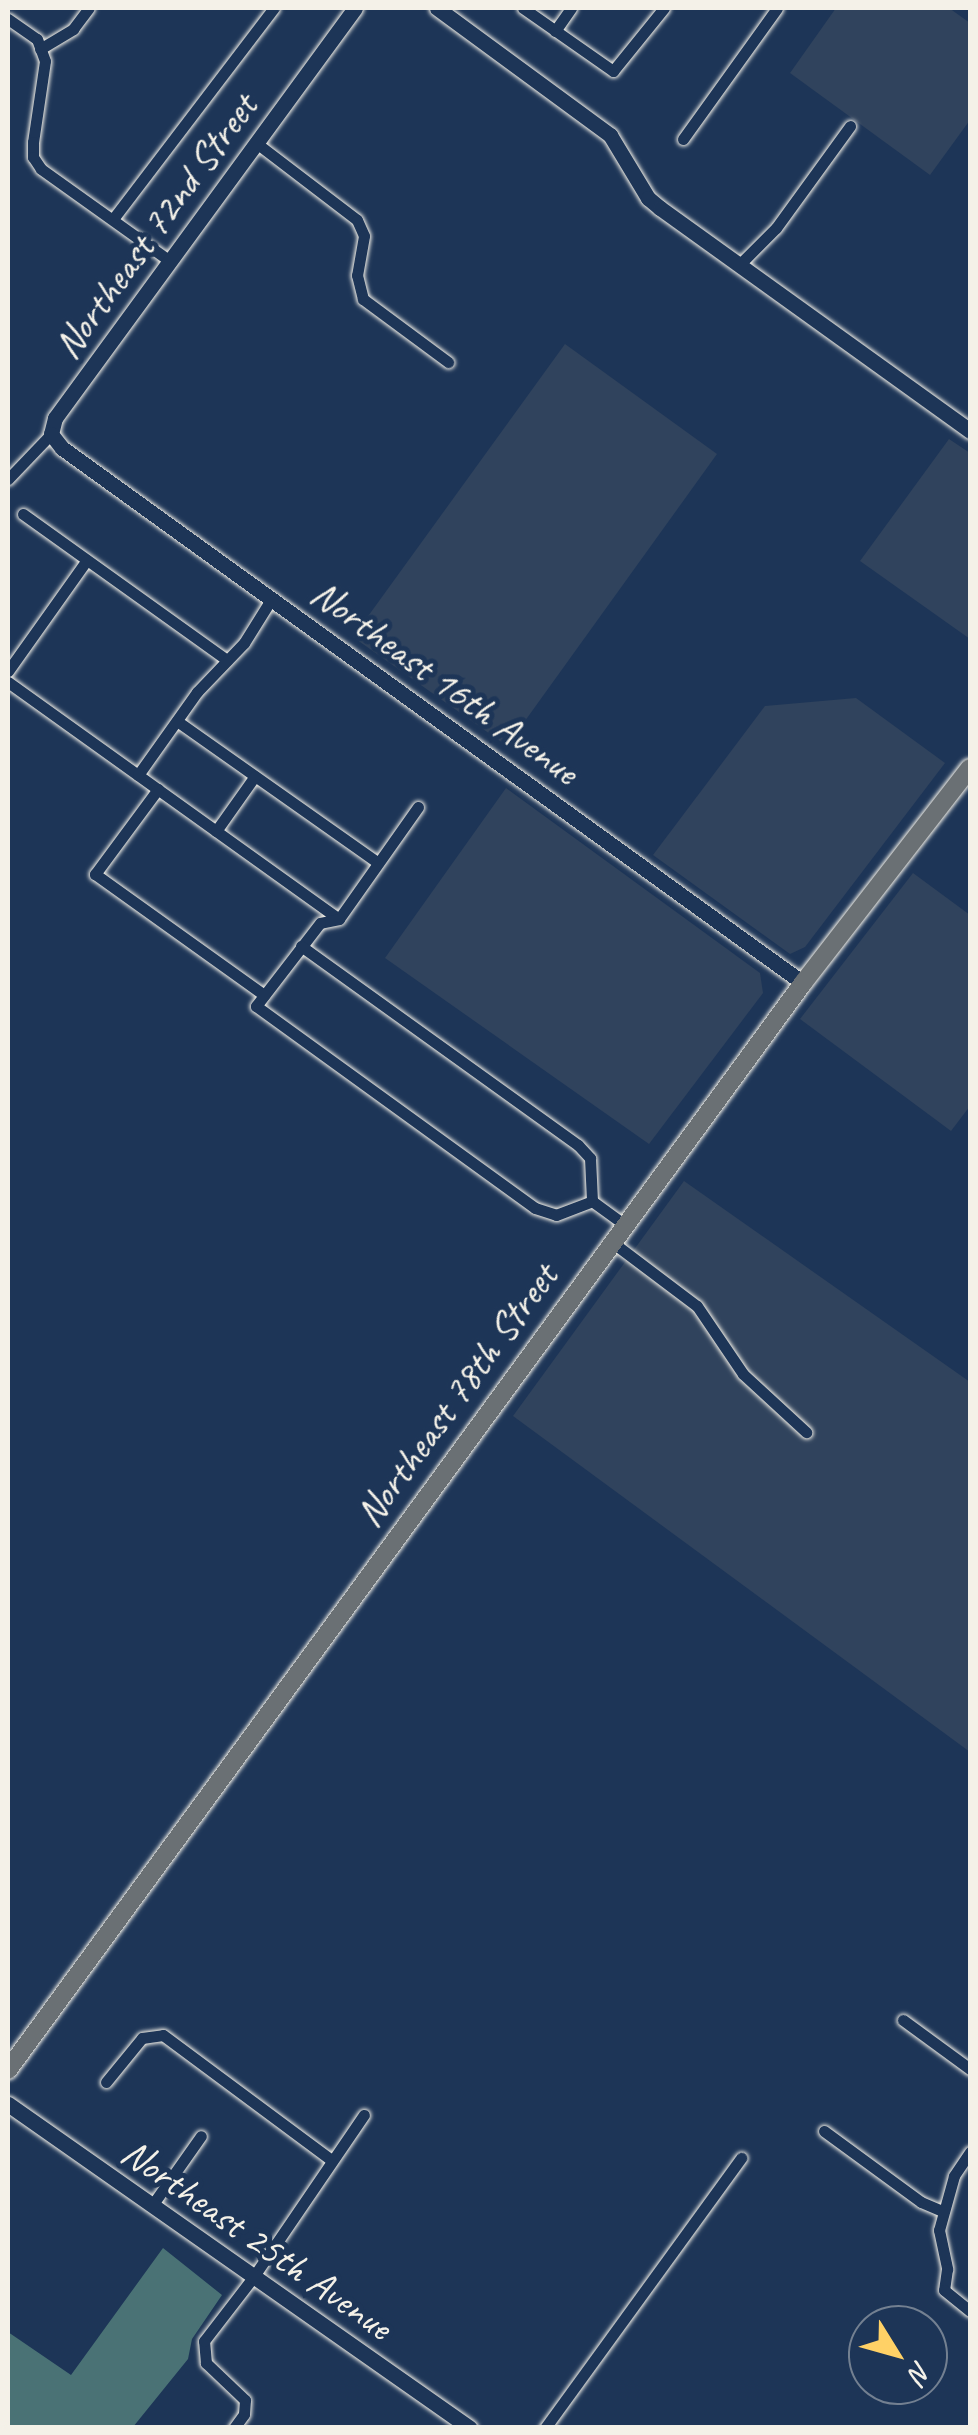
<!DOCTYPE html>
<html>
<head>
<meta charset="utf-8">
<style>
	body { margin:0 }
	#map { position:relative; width:978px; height:2435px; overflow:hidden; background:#1d3557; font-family:Caveat,sans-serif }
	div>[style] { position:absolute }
	.built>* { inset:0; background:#30435d }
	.green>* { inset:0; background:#4a7275 }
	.roads { filter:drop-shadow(0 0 2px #f4f1e8) drop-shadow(0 0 2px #f4f1e8) }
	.minor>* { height:11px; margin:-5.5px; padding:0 5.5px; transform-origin:5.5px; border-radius:5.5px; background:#1d3557 }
	.tertiary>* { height:15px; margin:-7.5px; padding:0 7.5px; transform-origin:7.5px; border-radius:7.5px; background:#1d3557 }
	.primary>* { height:18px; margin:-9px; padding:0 9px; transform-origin:9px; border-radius:9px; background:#6a7074 }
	span { translate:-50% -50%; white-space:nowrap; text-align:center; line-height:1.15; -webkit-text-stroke:10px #1d3557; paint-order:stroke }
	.street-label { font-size:40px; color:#f4f1e8 }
	.frame { position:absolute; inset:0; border:10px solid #f4f1e8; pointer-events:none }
	.north { position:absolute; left:848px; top:2305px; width:100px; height:100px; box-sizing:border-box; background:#1d3557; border:2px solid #738091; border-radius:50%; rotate:127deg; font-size:28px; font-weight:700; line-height:40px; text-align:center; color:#f4f1e8 }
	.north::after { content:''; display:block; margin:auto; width:35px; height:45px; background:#ffd166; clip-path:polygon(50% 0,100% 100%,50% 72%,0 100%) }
</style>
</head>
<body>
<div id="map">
	<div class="built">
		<div style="clip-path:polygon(836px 8px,949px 8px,970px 23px,970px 120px,930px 175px,790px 73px)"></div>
		<div style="clip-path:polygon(565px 344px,717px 454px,507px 746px,353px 637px)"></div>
		<div style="clip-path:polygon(949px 439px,970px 453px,970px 639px,860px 561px)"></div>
		<div style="clip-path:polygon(856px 698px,945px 763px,805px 947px,790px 954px,653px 855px,765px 706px)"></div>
		<div style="clip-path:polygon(506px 788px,760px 973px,763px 993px,649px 1144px,385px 958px)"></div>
		<div style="clip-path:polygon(913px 873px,970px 915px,970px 1106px,951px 1131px,800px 1019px)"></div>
		<div style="clip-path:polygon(684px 1181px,970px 1382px,970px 1752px,513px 1416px)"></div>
	</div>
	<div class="green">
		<div style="clip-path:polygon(163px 2248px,222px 2295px,192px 2339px,188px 2359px,133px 2427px,8px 2427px,8px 2332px,71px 2375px)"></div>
	</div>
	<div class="roads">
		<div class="minor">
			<div style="left:523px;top:8px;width:110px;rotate:35deg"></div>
			<div style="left:613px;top:71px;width:81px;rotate:-51deg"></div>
			<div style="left:8px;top:19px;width:35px;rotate:35deg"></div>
			<div style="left:37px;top:39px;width:23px;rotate:70deg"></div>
			<div style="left:45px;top:61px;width:82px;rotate:98.4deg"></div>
			<div style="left:33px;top:142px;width:15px;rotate:90deg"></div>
			<div style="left:33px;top:157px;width:14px;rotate:56deg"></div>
			<div style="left:41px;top:169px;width:158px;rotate:35.5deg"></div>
			<div style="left:555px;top:31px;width:28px;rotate:-55deg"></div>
			<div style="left:40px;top:49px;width:39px;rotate:-31deg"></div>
			<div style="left:73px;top:29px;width:26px;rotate:-53deg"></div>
			<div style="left:683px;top:139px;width:161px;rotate:-54.3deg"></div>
			<div style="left:255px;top:142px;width:128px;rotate:37.4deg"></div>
			<div style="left:357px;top:220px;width:17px;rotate:66deg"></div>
			<div style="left:364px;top:236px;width:40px;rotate:100deg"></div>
			<div style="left:357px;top:275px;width:25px;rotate:76deg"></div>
			<div style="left:363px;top:299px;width:106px;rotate:36.5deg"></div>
			<div style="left:113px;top:219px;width:265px;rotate:-52.7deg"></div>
			<div style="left:739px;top:265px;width:52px;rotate:-45deg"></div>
			<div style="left:776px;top:228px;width:126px;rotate:-54deg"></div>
			<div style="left:8px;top:479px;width:62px;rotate:-46.3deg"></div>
			<div style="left:23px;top:514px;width:251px;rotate:35.6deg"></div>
			<div style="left:8px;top:671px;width:136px;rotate:-54.6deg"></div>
			<div style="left:8px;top:682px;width:407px;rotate:35.6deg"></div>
			<div style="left:177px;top:721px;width:246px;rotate:35.2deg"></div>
			<div style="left:138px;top:775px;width:102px;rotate:-54.6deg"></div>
			<div style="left:197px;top:692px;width:68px;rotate:-46.2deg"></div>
			<div style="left:244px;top:643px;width:53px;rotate:-58.1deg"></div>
			<div style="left:158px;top:789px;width:106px;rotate:126.5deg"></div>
			<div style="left:95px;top:874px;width:208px;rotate:35.6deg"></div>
			<div style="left:418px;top:807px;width:137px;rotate:125.2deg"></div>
			<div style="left:339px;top:919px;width:19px;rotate:168deg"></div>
			<div style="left:320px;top:923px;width:105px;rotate:127.6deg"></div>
			<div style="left:256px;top:1006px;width:344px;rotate:35.9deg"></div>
			<div style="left:535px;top:1208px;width:22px;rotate:18deg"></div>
			<div style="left:556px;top:1215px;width:39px;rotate:-21deg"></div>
			<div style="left:216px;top:831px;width:67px;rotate:-54.7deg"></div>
			<div style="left:301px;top:946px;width:341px;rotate:35.7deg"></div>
			<div style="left:578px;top:1145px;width:18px;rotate:47deg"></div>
			<div style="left:590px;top:1158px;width:43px;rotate:87.3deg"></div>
			<div style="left:592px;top:1201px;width:41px;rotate:36deg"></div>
			<div style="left:612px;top:1242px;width:106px;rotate:37deg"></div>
			<div style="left:697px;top:1306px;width:82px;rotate:55.9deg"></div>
			<div style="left:743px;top:1374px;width:86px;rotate:42.6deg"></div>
			<div style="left:903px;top:2020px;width:83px;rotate:36.2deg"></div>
			<div style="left:106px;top:2082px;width:57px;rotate:-50.7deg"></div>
			<div style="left:142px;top:2038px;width:21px;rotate:-8deg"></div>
			<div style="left:163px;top:2035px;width:208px;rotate:36.6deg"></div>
			<div style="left:824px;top:2131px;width:120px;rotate:36.2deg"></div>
			<div style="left:921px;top:2202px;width:23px;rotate:23deg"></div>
			<div style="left:970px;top:2152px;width:29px;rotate:124deg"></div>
			<div style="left:954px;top:2176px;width:56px;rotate:105.5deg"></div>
			<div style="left:939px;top:2230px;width:40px;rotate:78deg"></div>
			<div style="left:947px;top:2269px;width:21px;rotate:98deg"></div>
			<div style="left:944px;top:2290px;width:33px;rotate:39deg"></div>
			<div style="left:153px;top:2204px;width:83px;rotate:-54.8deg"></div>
			<div style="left:234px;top:2428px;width:17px;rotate:-54deg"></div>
			<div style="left:244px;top:2414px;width:14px;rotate:-86deg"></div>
			<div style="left:245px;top:2400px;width:54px;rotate:-136.5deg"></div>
			<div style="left:206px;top:2363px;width:22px;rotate:-95deg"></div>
			<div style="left:204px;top:2341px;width:82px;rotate:-52.4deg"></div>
			<div style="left:254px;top:2276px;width:195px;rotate:-55.7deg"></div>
			<div style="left:545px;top:2428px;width:334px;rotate:-54deg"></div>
		</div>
		<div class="tertiary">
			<div style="left:355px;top:8px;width:508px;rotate:126.19deg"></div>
			<div style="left:55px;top:418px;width:16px;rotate:104deg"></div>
			<div style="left:51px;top:434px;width:18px;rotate:52deg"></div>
			<div style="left:62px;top:448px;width:914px;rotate:35.83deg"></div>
			<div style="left:437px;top:8px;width:215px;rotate:36.3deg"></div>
			<div style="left:610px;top:135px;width:74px;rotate:58.9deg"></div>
			<div style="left:648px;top:198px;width:16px;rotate:40deg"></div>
			<div style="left:660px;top:208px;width:382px;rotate:35.7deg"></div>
			<div style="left:8px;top:2104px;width:564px;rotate:35.04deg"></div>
		</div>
		<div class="primary">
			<div style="left:8px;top:2070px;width:1347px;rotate:-53.82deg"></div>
			<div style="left:803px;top:983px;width:272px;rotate:-52.2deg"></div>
		</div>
	</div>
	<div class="street-label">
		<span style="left:155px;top:226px;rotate:-54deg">Northeast 72nd Street</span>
		<span style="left:445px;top:682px;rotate:36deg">Northeast 16th Avenue</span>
		<span style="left:456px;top:1395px;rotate:-54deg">Northeast 78th Street</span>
		<span style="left:257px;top:2239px;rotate:35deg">Northeast 25th Avenue</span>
	</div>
	<div class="frame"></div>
	<div class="north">N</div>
</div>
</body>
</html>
